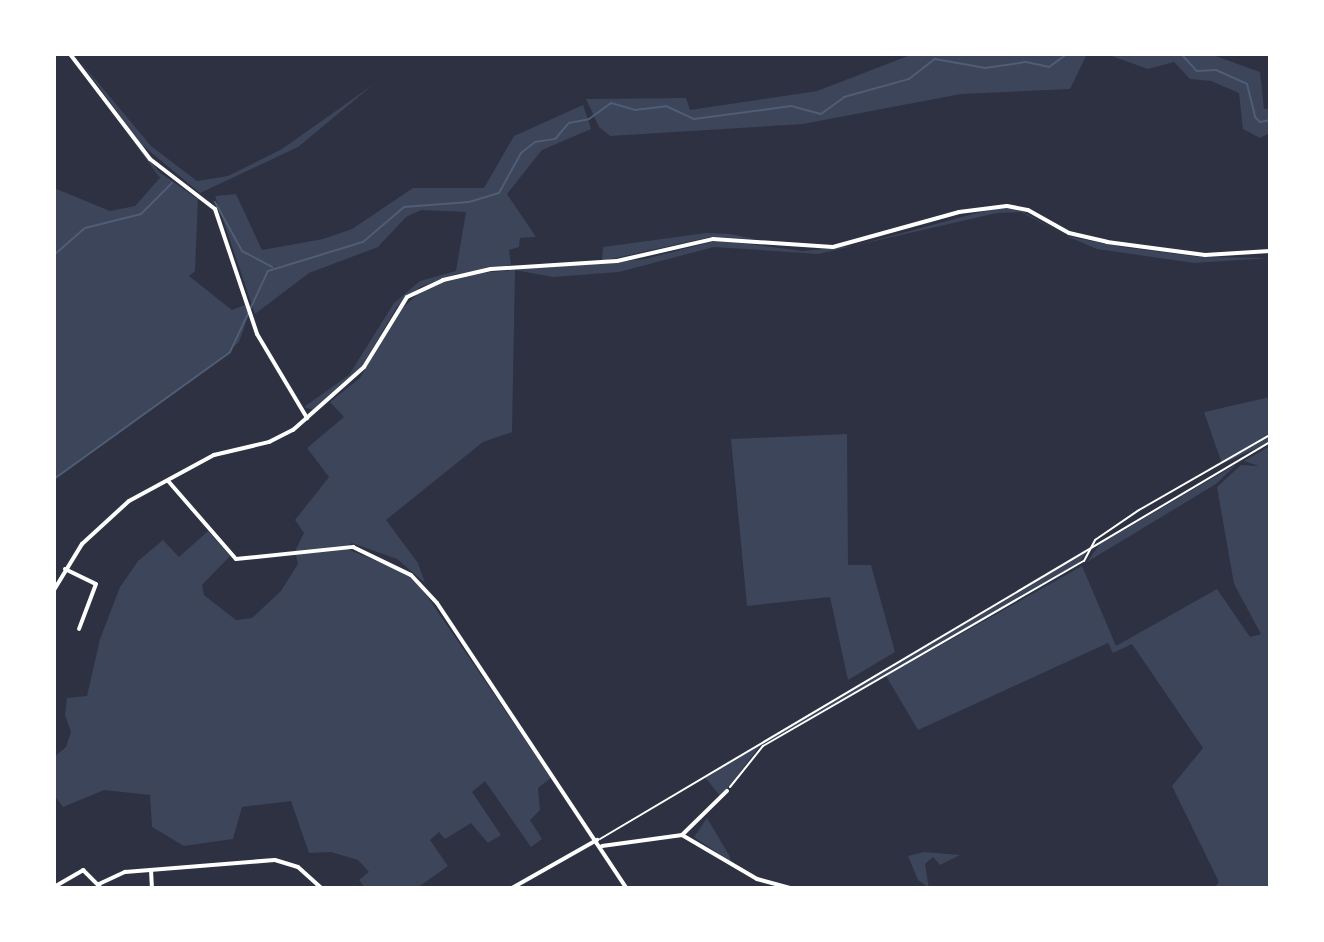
<!DOCTYPE html>
<html>
<head>
<meta charset="utf-8">
<style>
	body { margin:0 }
	#map { position:relative; width:1324px; height:942px; overflow:hidden; background:#2d3142; font-family:Bitter,serif }
	div>[style] { position:absolute }
	.green>* { inset:0; background:#3c4559 }
	.stream>* { height:2px; margin:-1px; padding:0 1px; transform-origin:1px; border-radius:1px; background:#4f5d75 }
	.path>* { height:2px; margin:-1px; padding:0 1px; transform-origin:1px; border-radius:1px; background:#fff }
	.minor>* { height:4px; margin:-2px; padding:0 2px; transform-origin:2px; border-radius:2px; background:#fff }
	span { translate:-50% -50%; white-space:nowrap; text-align:center; line-height:1.15; -webkit-text-stroke:7px #fff; paint-order:stroke }
	.frame { position:absolute; inset:0; border:56px solid #fff; pointer-events:none }
</style>
</head>
<body>
<div id="map">
	<div class="green">
		<div style="clip-path:polygon(913px 54px,1087px 54px,1070px 89px,961px 94px,803px 124px,610px 136px,599px 127px,586px 99px,686px 98px,690px 110px,817px 91px)"></div>
		<div style="clip-path:polygon(1106px 54px,1210px 54px,1260px 72px,1264px 109px,1270px 108px,1270px 133px,1260px 138px,1243px 129px,1239px 93px,1211px 81px,1190px 79px,1174px 62px,1148px 69px)"></div>
		<div style="clip-path:polygon(79px 60px,151px 146px,197px 181px,228px 176px,282px 149px,374px 84px,298px 147px,200px 193px,142px 145px)"></div>
		<div style="clip-path:polygon(88px 79px,159px 172px,198px 199px,195px 271px,189px 276px,232px 310px,245px 305px,249px 314px,239px 342px,228px 352px,54px 479px,54px 188px,110px 211px,135px 206px,160px 178px)"></div>
		<div style="clip-path:polygon(583px 105px,591px 129px,542px 150px,507px 194px,536px 237px,520px 238px,519px 247px,509px 250px,511px 265px,456px 274px,420px 287px,397px 307px,360px 370px,314px 410px,304px 407px,349px 375px,394px 303px,420px 281px,456px 271px,466px 212px,421px 210px,406px 217px,378px 247px,309px 273px,255px 314px,215px 196px,236px 194px,262px 250px,323px 239px,352px 229px,413px 188px,484px 188px,514px 136px)"></div>
		<div style="clip-path:polygon(996px 208px,1018px 209px,1066px 236px,1123px 247px,1200px 257px,1270px 258px,1194px 263px,1097px 249px,1066px 236px,1021px 212px,997px 213px,818px 254px,714px 247px,619px 272px,553px 277px,515px 270px,512px 432px,483px 442px,386px 520px,418px 563px,425px 583px,397px 559px,352px 543px,345px 548px,408px 574px,425px 593px,551px 778px,538px 788px,540px 810px,530px 820px,542px 839px,531px 847px,485px 781px,472px 792px,501px 835px,488px 843px,471px 823px,445px 839px,439px 832px,430px 840px,448px 866px,417px 888px,365px 888px,359px 880px,369px 872px,358px 860px,331px 852px,309px 853px,291px 801px,242px 807px,233px 839px,184px 846px,152px 827px,150px 795px,104px 790px,63px 807px,54px 795px,54px 757px,66px 747px,71px 732px,65px 715px,67px 698px,87px 696px,100px 639px,120px 587px,138px 561px,163px 540px,179px 557px,208px 531px,230px 556px,202px 585px,204px 595px,236px 620px,252px 618px,281px 591px,298px 564px,295px 551px,304px 533px,295px 520px,329px 477px,307px 448px,344px 417px,330px 402px,360px 378px,399px 311px,428px 285px,479px 273px,645px 259px,719px 240px,803px 251px,853px 246px)"></div>
		<div style="clip-path:polygon(706px 233px,731px 234px,754px 239px,710px 237px,602px 261px,603px 247px)"></div>
		<div style="clip-path:polygon(1270px 397px,1270px 442px,1222px 464px,1204px 412px)"></div>
		<div style="clip-path:polygon(847px 434px,848px 565px,871px 565px,895px 652px,848px 680px,830px 597px,747px 606px,731px 439px)"></div>
		<div style="clip-path:polygon(1270px 446px,1270px 888px,1214px 888px,1219px 882px,1172px 786px,1203px 748px,1132px 644px,1113px 653px,1108px 643px,918px 730px,886px 676px,1082px 566px,1116px 646px,1217px 589px,1250px 637px,1261px 634px,1234px 584px,1217px 487px,1241px 465px,1259px 466px,1244px 461px)"></div>
		<div style="clip-path:polygon(1237px 464px,1216px 484px,1087px 562px,1100px 544px)"></div>
		<div style="clip-path:polygon(1088px 550px,1079px 563px,759px 747px,721px 797px,704px 776px)"></div>
		<div style="clip-path:polygon(707px 818px,729px 855px,731px 862px,694px 837px)"></div>
		<div style="clip-path:polygon(924px 852px,960px 855px,940px 865px,933px 857px,925px 864px,929px 888px,918px 880px,908px 856px)"></div>
	</div>
	<div class="stream">
		<div style="left:1181px;top:54px;width:23px;rotate:47deg"></div>
		<div style="left:1197px;top:71px;width:19px;rotate:-3deg"></div>
		<div style="left:1216px;top:70px;width:34px;rotate:24deg"></div>
		<div style="left:1247px;top:84px;width:34px;rotate:76deg"></div>
		<div style="left:1255px;top:117px;width:7px;rotate:45deg"></div>
		<div style="left:1260px;top:122px;width:10px;rotate:-11deg"></div>
		<div style="left:215px;top:202px;width:56px;rotate:61.1deg"></div>
		<div style="left:242px;top:251px;width:34px;rotate:28deg"></div>
		<div style="left:54px;top:255px;width:41px;rotate:-41.1deg"></div>
		<div style="left:85px;top:228px;width:58px;rotate:-14deg"></div>
		<div style="left:141px;top:214px;width:44px;rotate:-45deg"></div>
		<div style="left:54px;top:479px;width:217px;rotate:-35.8deg"></div>
		<div style="left:230px;top:352px;width:89px;rotate:-64.9deg"></div>
		<div style="left:268px;top:271px;width:99px;rotate:-17deg"></div>
		<div style="left:363px;top:242px;width:54px;rotate:-40.5deg"></div>
		<div style="left:404px;top:207px;width:65px;rotate:-4.4deg"></div>
		<div style="left:469px;top:202px;width:31px;rotate:-17deg"></div>
		<div style="left:499px;top:193px;width:46px;rotate:-61.2deg"></div>
		<div style="left:521px;top:153px;width:18px;rotate:-38deg"></div>
		<div style="left:535px;top:142px;width:20px;rotate:-9deg"></div>
		<div style="left:555px;top:139px;width:21px;rotate:-49deg"></div>
		<div style="left:569px;top:123px;width:20px;rotate:-11deg"></div>
		<div style="left:589px;top:119px;width:27px;rotate:-36deg"></div>
		<div style="left:611px;top:103px;width:25px;rotate:16deg"></div>
		<div style="left:635px;top:110px;width:31px;rotate:-7deg"></div>
		<div style="left:666px;top:106px;width:31px;rotate:25deg"></div>
		<div style="left:694px;top:119px;width:98px;rotate:-7.6deg"></div>
		<div style="left:791px;top:106px;width:31px;rotate:15deg"></div>
		<div style="left:821px;top:114px;width:29px;rotate:-36deg"></div>
		<div style="left:844px;top:97px;width:67px;rotate:-15.5deg"></div>
		<div style="left:909px;top:79px;width:33px;rotate:-38deg"></div>
		<div style="left:935px;top:59px;width:51px;rotate:10.2deg"></div>
		<div style="left:985px;top:68px;width:41px;rotate:-8.3deg"></div>
		<div style="left:1026px;top:62px;width:24px;rotate:12deg"></div>
		<div style="left:1049px;top:67px;width:22px;rotate:-36deg"></div>
	</div>
	<div class="path">
		<div style="left:730px;top:787px;width:53px;rotate:-51.2deg"></div>
		<div style="left:763px;top:746px;width:370px;rotate:-30deg"></div>
		<div style="left:1084px;top:561px;width:24px;rotate:-62deg"></div>
		<div style="left:1095px;top:540px;width:53px;rotate:-34.3deg"></div>
		<div style="left:1139px;top:510px;width:151px;rotate:-29.8deg"></div>
		<div style="left:600px;top:839px;width:779px;rotate:-30.65deg"></div>
	</div>
	<div class="minor">
		<div style="left:70px;top:54px;width:132px;rotate:52.7deg"></div>
		<div style="left:150px;top:159px;width:82px;rotate:37.6deg"></div>
		<div style="left:215px;top:209px;width:132px;rotate:71.4deg"></div>
		<div style="left:257px;top:334px;width:98px;rotate:59.2deg"></div>
		<div style="left:169px;top:482px;width:102px;rotate:49deg"></div>
		<div style="left:236px;top:559px;width:118px;rotate:-5.9deg"></div>
		<div style="left:353px;top:547px;width:64px;rotate:25.8deg"></div>
		<div style="left:411px;top:575px;width:38px;rotate:47deg"></div>
		<div style="left:437px;top:603px;width:342px;rotate:56.4deg"></div>
		<div style="left:65px;top:569px;width:34px;rotate:26deg"></div>
		<div style="left:96px;top:584px;width:48px;rotate:110.7deg"></div>
		<div style="left:54px;top:590px;width:54px;rotate:-58.7deg"></div>
		<div style="left:82px;top:544px;width:64px;rotate:-42.5deg"></div>
		<div style="left:129px;top:501px;width:97px;rotate:-28.4deg"></div>
		<div style="left:214px;top:455px;width:57px;rotate:-13.3deg"></div>
		<div style="left:269px;top:442px;width:27px;rotate:-27deg"></div>
		<div style="left:293px;top:430px;width:95px;rotate:-41.6deg"></div>
		<div style="left:364px;top:367px;width:82px;rotate:-58.4deg"></div>
		<div style="left:407px;top:297px;width:40px;rotate:-25deg"></div>
		<div style="left:443px;top:280px;width:49px;rotate:-12.9deg"></div>
		<div style="left:491px;top:269px;width:126px;rotate:-3.6deg"></div>
		<div style="left:617px;top:261px;width:98px;rotate:-12.9deg"></div>
		<div style="left:713px;top:239px;width:120px;rotate:3.8deg"></div>
		<div style="left:833px;top:247px;width:131px;rotate:-15.5deg"></div>
		<div style="left:959px;top:212px;width:48px;rotate:-7.1deg"></div>
		<div style="left:1007px;top:206px;width:21px;rotate:11deg"></div>
		<div style="left:1028px;top:210px;width:47px;rotate:29.3deg"></div>
		<div style="left:1069px;top:233px;width:39px;rotate:13deg"></div>
		<div style="left:1107px;top:242px;width:99px;rotate:7.6deg"></div>
		<div style="left:1205px;top:255px;width:65px;rotate:-3.5deg"></div>
		<div style="left:682px;top:835px;width:87px;rotate:30.4deg"></div>
		<div style="left:757px;top:879px;width:35px;rotate:15deg"></div>
		<div style="left:602px;top:846px;width:81px;rotate:-7.8deg"></div>
		<div style="left:682px;top:835px;width:63px;rotate:-44.4deg"></div>
		<div style="left:151px;top:870px;width:18px;rotate:87deg"></div>
		<div style="left:99px;top:884px;width:29px;rotate:-25deg"></div>
		<div style="left:125px;top:872px;width:150px;rotate:-4.6deg"></div>
		<div style="left:275px;top:860px;width:24px;rotate:17deg"></div>
		<div style="left:298px;top:867px;width:31px;rotate:42deg"></div>
		<div style="left:54px;top:887px;width:34px;rotate:-30deg"></div>
		<div style="left:83px;top:870px;width:25px;rotate:45deg"></div>
		<div style="left:512px;top:888px;width:98px;rotate:-29.5deg"></div>
	</div>
	<div class="frame"></div>
</div>
</body>
</html>
